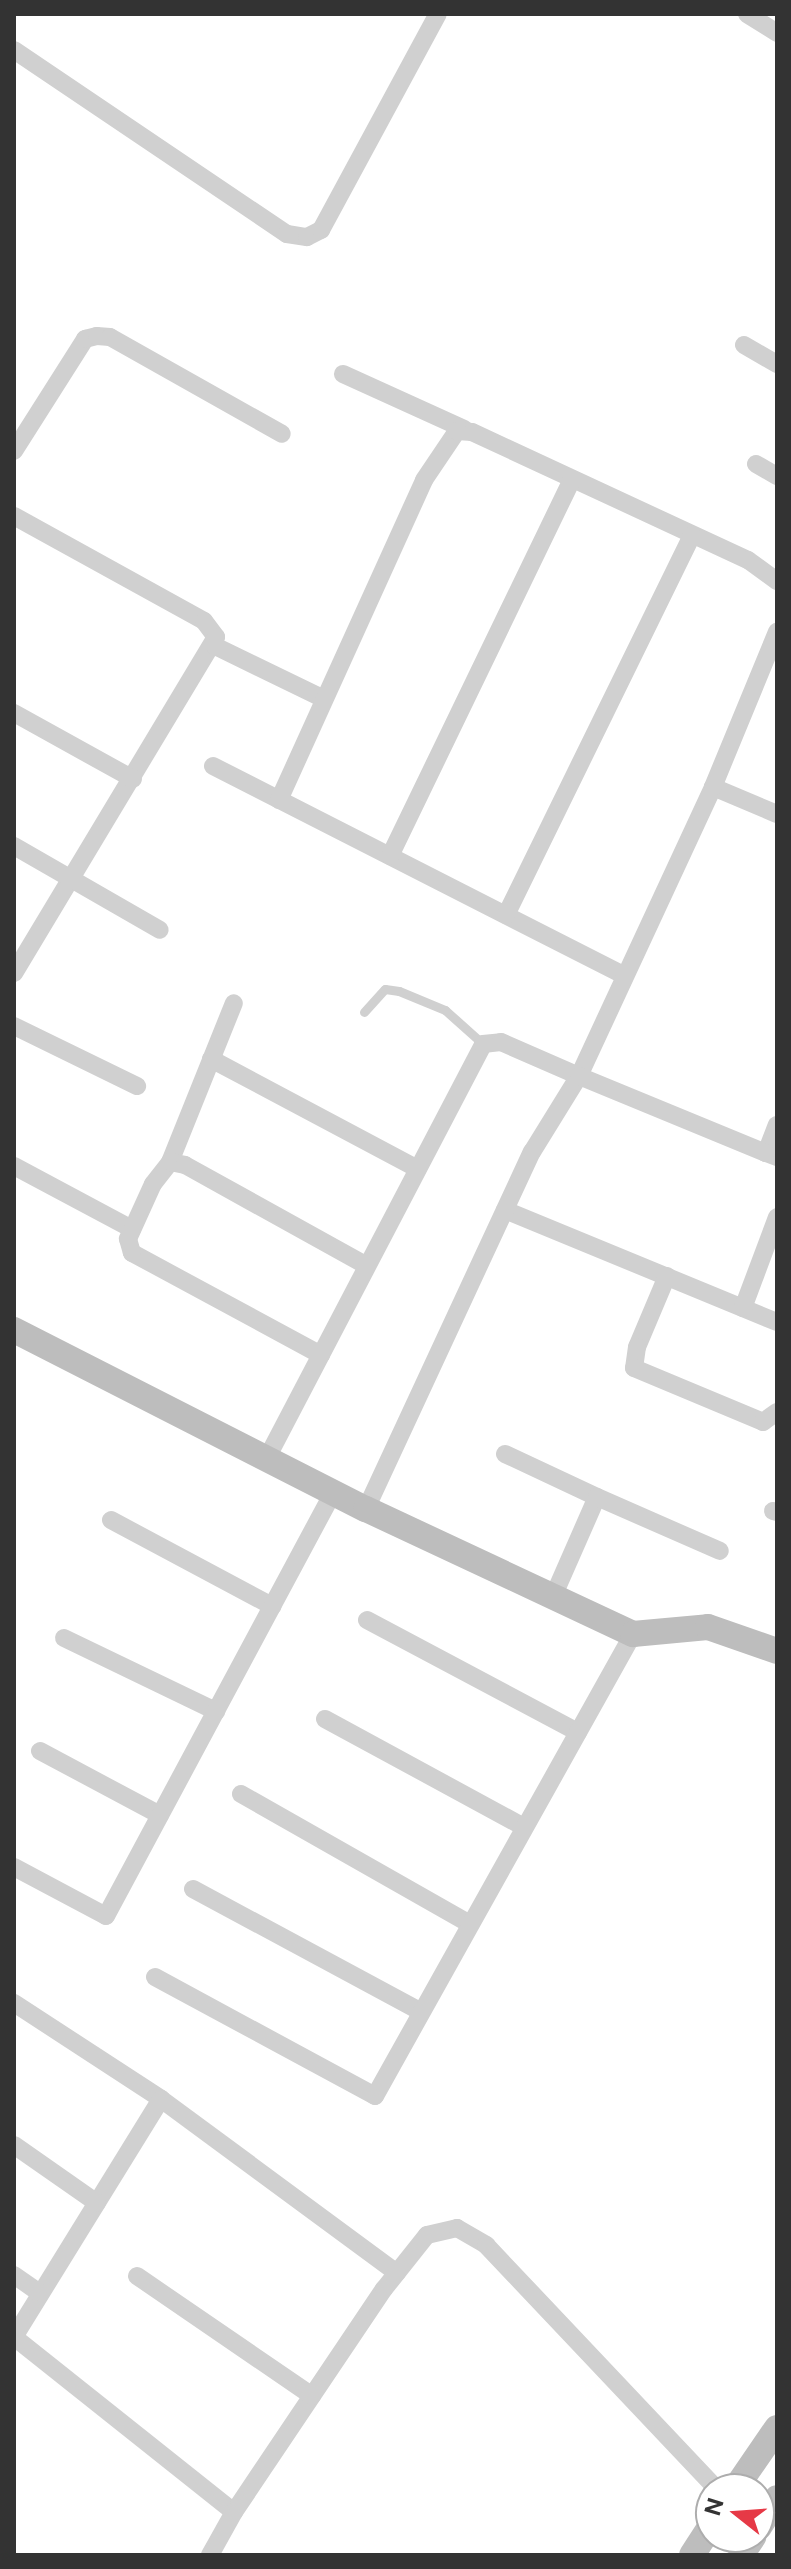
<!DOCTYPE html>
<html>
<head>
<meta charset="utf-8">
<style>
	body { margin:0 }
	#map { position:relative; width:791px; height:2569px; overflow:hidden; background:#fff; font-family:"Public Sans",sans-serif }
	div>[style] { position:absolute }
	.lane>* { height:9px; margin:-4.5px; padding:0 4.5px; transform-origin:4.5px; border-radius:4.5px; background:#d0d0d0 }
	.street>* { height:18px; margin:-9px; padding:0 9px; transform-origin:9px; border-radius:9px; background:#d0d0d0 }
	.secondary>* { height:26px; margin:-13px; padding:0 13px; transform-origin:13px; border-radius:13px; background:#bdbdbd }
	span { translate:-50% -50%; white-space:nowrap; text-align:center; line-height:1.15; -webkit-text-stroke:8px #fff; paint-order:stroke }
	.frame { position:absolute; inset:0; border:16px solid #333; pointer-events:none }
	.north { position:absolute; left:695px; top:2473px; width:80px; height:80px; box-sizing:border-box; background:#fff; border:2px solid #adadad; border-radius:50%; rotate:287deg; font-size:22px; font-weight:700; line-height:32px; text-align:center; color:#333 }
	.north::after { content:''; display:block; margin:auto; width:28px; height:36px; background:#e63946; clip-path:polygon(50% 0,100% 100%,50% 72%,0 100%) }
</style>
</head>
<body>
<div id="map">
	<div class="lane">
		<div style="left:364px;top:1012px;width:31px;rotate:-48deg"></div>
		<div style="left:385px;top:989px;width:14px;rotate:8deg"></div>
		<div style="left:399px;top:991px;width:50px;rotate:22.4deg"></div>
		<div style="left:445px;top:1010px;width:51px;rotate:41.8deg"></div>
	</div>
	<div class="street">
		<div style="left:747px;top:14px;width:36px;rotate:32deg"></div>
		<div style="left:14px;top:50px;width:329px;rotate:34deg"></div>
		<div style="left:287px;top:234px;width:20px;rotate:9deg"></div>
		<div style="left:307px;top:237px;width:16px;rotate:-27deg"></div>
		<div style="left:321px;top:230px;width:246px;rotate:-61.6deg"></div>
		<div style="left:744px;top:345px;width:38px;rotate:30deg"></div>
		<div style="left:343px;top:374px;width:133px;rotate:24.4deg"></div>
		<div style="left:14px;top:451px;width:133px;rotate:-57.6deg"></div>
		<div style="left:85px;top:339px;width:12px;rotate:-14deg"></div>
		<div style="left:97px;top:336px;width:13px;rotate:4deg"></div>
		<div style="left:110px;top:337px;width:197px;rotate:29.4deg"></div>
		<div style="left:756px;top:464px;width:24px;rotate:30deg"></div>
		<div style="left:14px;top:516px;width:217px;rotate:28.9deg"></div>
		<div style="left:204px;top:621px;width:20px;rotate:53deg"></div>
		<div style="left:216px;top:637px;width:392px;rotate:121deg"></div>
		<div style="left:215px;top:646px;width:121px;rotate:25.9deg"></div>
		<div style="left:14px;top:713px;width:136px;rotate:29deg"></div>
		<div style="left:213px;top:766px;width:460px;rotate:27deg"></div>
		<div style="left:713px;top:787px;width:69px;rotate:22.9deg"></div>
		<div style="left:279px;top:800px;width:351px;rotate:-65.6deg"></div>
		<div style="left:424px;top:480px;width:59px;rotate:-56deg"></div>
		<div style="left:457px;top:431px;width:15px;rotate:4deg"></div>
		<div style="left:472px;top:432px;width:304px;rotate:24.9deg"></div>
		<div style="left:748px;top:560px;width:36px;rotate:36deg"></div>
		<div style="left:14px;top:846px;width:168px;rotate:29.9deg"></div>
		<div style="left:390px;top:856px;width:416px;rotate:-64.2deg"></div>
		<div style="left:506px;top:915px;width:423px;rotate:-63.9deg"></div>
		<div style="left:14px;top:1026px;width:137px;rotate:26deg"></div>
		<div style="left:211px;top:1059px;width:234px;rotate:28deg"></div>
		<div style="left:777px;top:1157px;width:12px;rotate:-160deg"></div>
		<div style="left:766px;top:1153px;width:30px;rotate:-69deg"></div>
		<div style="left:170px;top:1162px;width:171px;rotate:-68.1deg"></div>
		<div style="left:14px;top:1166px;width:134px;rotate:28.1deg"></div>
		<div style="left:505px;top:1210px;width:294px;rotate:22.4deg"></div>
		<div style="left:667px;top:1276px;width:77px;rotate:112.9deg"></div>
		<div style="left:637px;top:1347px;width:21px;rotate:98deg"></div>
		<div style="left:634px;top:1368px;width:140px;rotate:22.7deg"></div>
		<div style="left:763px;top:1422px;width:17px;rotate:-36deg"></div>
		<div style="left:743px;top:1308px;width:97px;rotate:-69.5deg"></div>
		<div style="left:321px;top:1355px;width:215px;rotate:-151.6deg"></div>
		<div style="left:132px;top:1253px;width:15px;rotate:-106deg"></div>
		<div style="left:128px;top:1239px;width:60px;rotate:-65.6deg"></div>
		<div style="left:153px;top:1184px;width:28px;rotate:-52deg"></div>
		<div style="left:170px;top:1162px;width:15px;rotate:11deg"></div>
		<div style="left:185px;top:1165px;width:208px;rotate:29deg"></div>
		<div style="left:505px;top:1454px;width:102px;rotate:25.1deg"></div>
		<div style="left:267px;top:1458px;width:467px;rotate:-62.4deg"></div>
		<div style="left:483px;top:1044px;width:18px;rotate:-6deg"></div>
		<div style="left:501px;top:1042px;width:85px;rotate:23.6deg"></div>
		<div style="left:579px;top:1076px;width:319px;rotate:-65.1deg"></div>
		<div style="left:713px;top:787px;width:168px;rotate:-67.6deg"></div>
		<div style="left:366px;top:1509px;width:394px;rotate:-65.1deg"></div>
		<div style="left:532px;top:1152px;width:89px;rotate:-58.3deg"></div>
		<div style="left:579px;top:1076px;width:202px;rotate:22.4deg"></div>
		<div style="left:773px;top:1511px;width:4px;rotate:14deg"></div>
		<div style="left:111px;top:1520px;width:183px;rotate:28.1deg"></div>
		<div style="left:553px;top:1597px;width:109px;rotate:-66.3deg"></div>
		<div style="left:597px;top:1497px;width:134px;rotate:23.7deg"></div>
		<div style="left:367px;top:1620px;width:239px;rotate:28deg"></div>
		<div style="left:64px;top:1638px;width:169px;rotate:25.7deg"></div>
		<div style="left:325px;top:1719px;width:226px;rotate:28.5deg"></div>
		<div style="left:40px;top:1751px;width:136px;rotate:28.1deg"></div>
		<div style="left:241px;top:1794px;width:263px;rotate:29.6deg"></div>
		<div style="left:14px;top:1867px;width:104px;rotate:28deg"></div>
		<div style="left:106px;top:1916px;width:482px;rotate:-61.8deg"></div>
		<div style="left:193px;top:1889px;width:259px;rotate:28.3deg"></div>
		<div style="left:155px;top:1977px;width:250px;rotate:28.4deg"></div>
		<div style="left:375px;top:2096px;width:529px;rotate:-60.82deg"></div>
		<div style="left:14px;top:2003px;width:176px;rotate:33.1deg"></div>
		<div style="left:161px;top:2099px;width:293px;rotate:36.4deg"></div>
		<div style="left:161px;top:2099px;width:280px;rotate:121.7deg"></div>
		<div style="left:14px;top:2337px;width:281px;rotate:38.5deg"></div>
		<div style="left:234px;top:2512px;width:269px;rotate:-56.1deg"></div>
		<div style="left:384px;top:2289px;width:69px;rotate:-51.5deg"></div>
		<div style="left:427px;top:2235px;width:31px;rotate:-13deg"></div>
		<div style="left:457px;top:2228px;width:34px;rotate:30deg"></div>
		<div style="left:486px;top:2245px;width:336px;rotate:46.6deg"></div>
		<div style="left:14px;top:2145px;width:101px;rotate:34.9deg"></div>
		<div style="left:14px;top:2275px;width:29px;rotate:35deg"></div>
		<div style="left:137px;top:2276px;width:212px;rotate:34.4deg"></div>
		<div style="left:210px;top:2555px;width:49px;rotate:-60.8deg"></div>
	</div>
	<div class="secondary">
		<div style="left:14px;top:1330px;width:395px;rotate:27deg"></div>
		<div style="left:366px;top:1509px;width:295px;rotate:25.1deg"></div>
		<div style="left:633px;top:1634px;width:75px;rotate:-5.3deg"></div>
		<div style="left:708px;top:1627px;width:73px;rotate:19.2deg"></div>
		<div style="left:735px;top:2489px;width:74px;rotate:-55.5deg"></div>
		<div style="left:759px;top:2527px;width:34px;rotate:-58deg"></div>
		<div style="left:692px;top:2555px;width:35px;rotate:-57deg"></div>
		<div style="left:741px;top:2555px;width:22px;rotate:-56deg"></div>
	</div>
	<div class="frame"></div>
	<div class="north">N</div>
</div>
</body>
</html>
